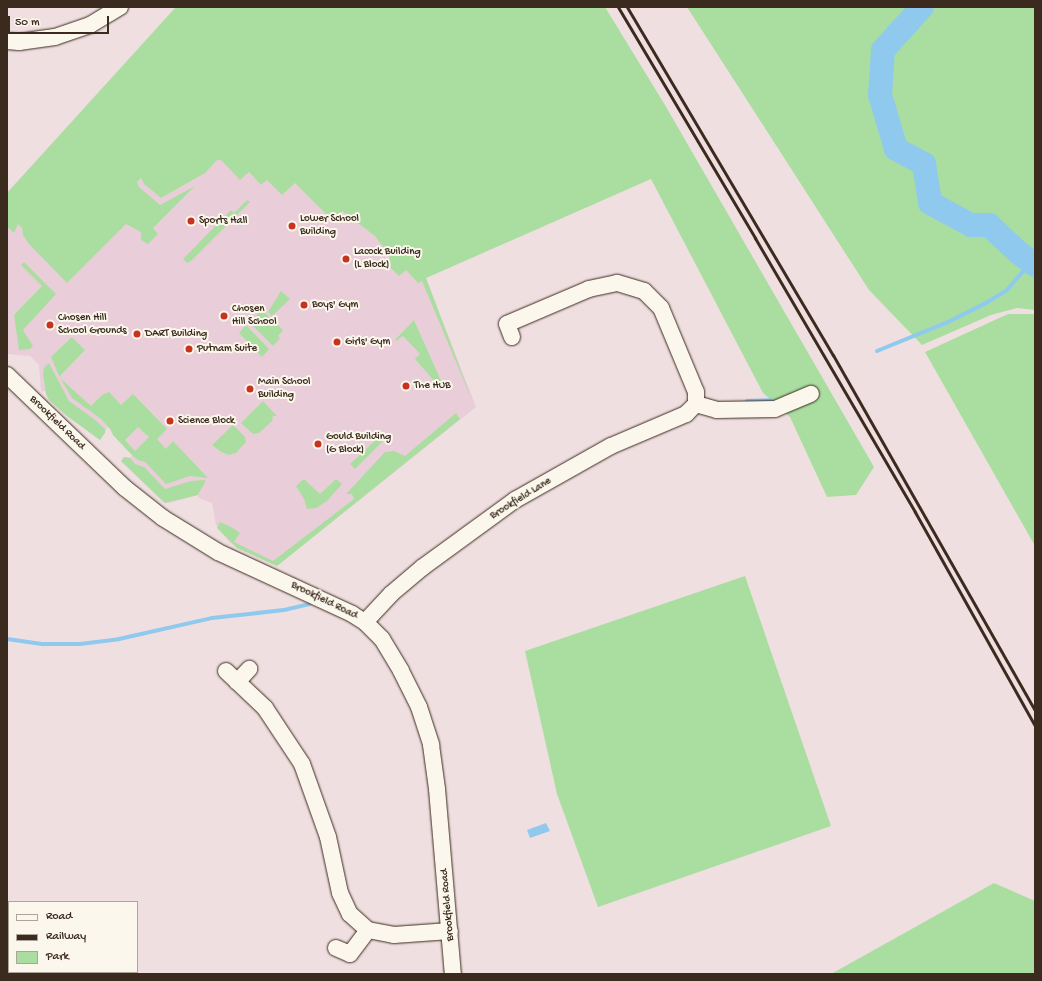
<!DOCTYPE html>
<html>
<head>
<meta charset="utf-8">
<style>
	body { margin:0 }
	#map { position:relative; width:1042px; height:981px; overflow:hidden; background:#f0dfe1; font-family:"Gochi Hand",sans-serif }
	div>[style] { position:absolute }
	.built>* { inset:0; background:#e9ced9 }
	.green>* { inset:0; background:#aadea0 }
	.water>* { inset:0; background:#8fc9ee }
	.stream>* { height:4px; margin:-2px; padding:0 2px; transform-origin:2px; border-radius:2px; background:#8fc9ee }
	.river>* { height:24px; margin:-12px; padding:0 12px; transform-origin:12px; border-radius:12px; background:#8fc9ee }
	.roads { filter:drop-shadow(0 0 1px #3b2a1e) drop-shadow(0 0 1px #3b2a1e) }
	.minor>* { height:16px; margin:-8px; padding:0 8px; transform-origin:8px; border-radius:8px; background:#fbf7ec }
	.rail>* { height:3px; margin:-1.5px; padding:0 1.5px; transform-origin:1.5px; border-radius:1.5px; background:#3b2a1e }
	.dots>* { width:11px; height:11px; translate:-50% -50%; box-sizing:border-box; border:2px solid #fbf7ec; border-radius:50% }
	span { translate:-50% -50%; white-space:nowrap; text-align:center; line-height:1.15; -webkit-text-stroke:4px #fbf7ec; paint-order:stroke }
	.poi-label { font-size:11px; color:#3b2a1e }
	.left { translate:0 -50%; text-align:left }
	.street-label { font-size:11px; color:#3b2a1e }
	.frame { position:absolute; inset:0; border:8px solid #3b2a1e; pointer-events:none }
	.legend { position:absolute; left:8px; top:901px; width:130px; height:72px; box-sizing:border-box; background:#fbf7ec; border:1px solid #aea59a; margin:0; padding:5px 7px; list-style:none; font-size:12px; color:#3b2a1e }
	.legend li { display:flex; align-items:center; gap:8px; height:20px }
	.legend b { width:20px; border:1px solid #aea59a }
	.scale { position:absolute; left:8px; top:16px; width:101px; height:18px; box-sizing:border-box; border:2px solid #3b2a1e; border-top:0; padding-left:5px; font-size:12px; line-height:14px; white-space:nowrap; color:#3b2a1e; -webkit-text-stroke:3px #fbf7ec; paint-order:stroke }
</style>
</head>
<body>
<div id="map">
	<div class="built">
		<div style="clip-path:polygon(176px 7px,651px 178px,426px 278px,476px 407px,277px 566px,237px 548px,229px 542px,216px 525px,212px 503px,199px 498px,198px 495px,169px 503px,163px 502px,121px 461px,124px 457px,130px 458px,132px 455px,113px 435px,108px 426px,100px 440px,63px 413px,49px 400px,45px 391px,41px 391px,39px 365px,30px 356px,7px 354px,7px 193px)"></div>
	</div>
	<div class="green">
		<div style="clip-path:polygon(176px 7px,605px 7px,665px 105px,874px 467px,856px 495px,827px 497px,790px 417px,763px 393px,651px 179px,426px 278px,472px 400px,422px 281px,418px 283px,406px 270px,399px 276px,387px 264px,390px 256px,375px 236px,342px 211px,332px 220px,295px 183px,282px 195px,267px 180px,261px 185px,249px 172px,240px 180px,221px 160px,217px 160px,205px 173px,161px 198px,144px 184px,141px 178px,137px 182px,139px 187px,160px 205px,195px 186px,153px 228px,158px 234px,148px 244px,141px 240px,141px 232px,126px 224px,67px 283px,29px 244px,23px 235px,22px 228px,18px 224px,14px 233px,7px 227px,7px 193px)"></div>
		<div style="clip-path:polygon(687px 7px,1035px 7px,1035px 310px,1017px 308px,991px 315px,922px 345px,869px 290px)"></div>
		<div style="clip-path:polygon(247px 200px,250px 202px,191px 261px,187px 263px,183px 259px,231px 210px,234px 213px)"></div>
		<div style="clip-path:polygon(24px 262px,56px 294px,23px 330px,33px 346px,30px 349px,19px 350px,14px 315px,42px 286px,21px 265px)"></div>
		<div style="clip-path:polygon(281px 291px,290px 299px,272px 316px,268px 312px)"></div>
		<div style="clip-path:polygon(262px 310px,283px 330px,278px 336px,280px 338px,273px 346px,249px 322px)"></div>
		<div style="clip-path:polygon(1008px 314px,1035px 314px,1035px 546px,925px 352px)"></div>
		<div style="clip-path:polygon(414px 320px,442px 383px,442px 390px,415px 359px,420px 354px,403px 336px,396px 341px,395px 340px)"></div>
		<div style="clip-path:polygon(246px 325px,269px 349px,262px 357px,239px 333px)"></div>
		<div style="clip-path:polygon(evenodd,72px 337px,85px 350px,59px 377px,91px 406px,102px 395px,109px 392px,121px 405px,133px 394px,167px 429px,157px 439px,166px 449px,173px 441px,208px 478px,190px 476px,166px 484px,145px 462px,138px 460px,132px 455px,113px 435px,111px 430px,101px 419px,72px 398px,59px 376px,51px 357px,72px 337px,138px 427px,149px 437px,135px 451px,125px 440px,138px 427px)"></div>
		<div style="clip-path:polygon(49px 363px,69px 401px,94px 419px,105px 429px,105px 433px,100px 440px,67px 416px,49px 400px,46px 394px,43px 373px,44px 368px)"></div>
		<div style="clip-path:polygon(263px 401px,277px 416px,273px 416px,272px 421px,259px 433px,253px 434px,241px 423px)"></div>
		<div style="clip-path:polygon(456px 413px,460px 419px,277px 566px,237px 548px,217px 528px,220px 522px,231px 527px,240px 533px,234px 542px,273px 561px,354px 499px,352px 494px,346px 494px,385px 452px,394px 451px,405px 456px)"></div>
		<div style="clip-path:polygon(233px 425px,245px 437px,246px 442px,236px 453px,229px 455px,221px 452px,212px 445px)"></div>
		<div style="clip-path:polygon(381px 435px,385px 439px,355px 469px,350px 464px)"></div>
		<div style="clip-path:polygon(124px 457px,130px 458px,135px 464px,144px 467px,165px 489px,191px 481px,206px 480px,198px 495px,165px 503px,121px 461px)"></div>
		<div style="clip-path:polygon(304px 479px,320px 494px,336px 479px,342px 484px,327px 501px,316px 508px,307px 509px,304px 499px,296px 486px)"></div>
		<div style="clip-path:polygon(745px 576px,831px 826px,598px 907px,557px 794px,525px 651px)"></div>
		<div style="clip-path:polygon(994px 883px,1035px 901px,1035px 974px,831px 974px)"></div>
	</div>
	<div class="water">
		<div style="clip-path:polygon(546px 823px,550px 831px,530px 838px,527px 830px)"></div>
	</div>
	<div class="stream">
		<div style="left:877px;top:351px;width:77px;rotate:-22.2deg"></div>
		<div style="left:948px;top:322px;width:40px;rotate:-26.6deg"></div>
		<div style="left:984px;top:304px;width:26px;rotate:-31deg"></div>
		<div style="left:1006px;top:291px;width:38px;rotate:-49deg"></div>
		<div style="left:747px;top:401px;width:24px;rotate:-2deg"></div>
		<div style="left:7px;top:639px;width:37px;rotate:8deg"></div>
		<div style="left:44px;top:644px;width:36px"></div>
		<div style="left:80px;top:644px;width:39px;rotate:-7deg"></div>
		<div style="left:119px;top:639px;width:95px;rotate:-12.7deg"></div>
		<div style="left:212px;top:618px;width:72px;rotate:-6.3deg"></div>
		<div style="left:284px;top:610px;width:26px;rotate:-13deg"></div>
	</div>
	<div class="river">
		<div style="left:922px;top:7px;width:58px;rotate:132.2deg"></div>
		<div style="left:883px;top:50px;width:45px;rotate:93.8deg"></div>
		<div style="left:880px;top:95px;width:56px;rotate:73.5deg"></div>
		<div style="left:896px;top:149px;width:32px;rotate:28deg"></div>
		<div style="left:924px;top:164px;width:39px;rotate:81deg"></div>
		<div style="left:930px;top:203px;width:47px;rotate:28.2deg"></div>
		<div style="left:971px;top:225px;width:18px"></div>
		<div style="left:989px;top:225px;width:41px;rotate:43deg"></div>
		<div style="left:1019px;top:253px;width:20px;rotate:37deg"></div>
	</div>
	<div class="roads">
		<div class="minor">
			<div style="left:7px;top:41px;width:12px;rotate:5deg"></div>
			<div style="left:19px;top:42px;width:36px;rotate:-8deg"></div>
			<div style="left:55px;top:37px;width:37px;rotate:-19deg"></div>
			<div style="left:90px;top:25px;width:35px;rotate:-31deg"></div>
			<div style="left:7px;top:375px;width:163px;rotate:43.8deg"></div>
			<div style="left:125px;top:488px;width:48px;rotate:38.3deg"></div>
			<div style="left:163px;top:518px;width:65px;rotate:31.7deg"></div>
			<div style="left:218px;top:552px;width:148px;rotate:24.8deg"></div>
			<div style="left:352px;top:614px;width:15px;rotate:32deg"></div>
			<div style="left:365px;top:622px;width:24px;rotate:45deg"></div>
			<div style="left:382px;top:639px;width:37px;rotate:59deg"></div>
			<div style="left:401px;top:671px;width:40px;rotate:63.4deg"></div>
			<div style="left:419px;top:707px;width:40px;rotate:72deg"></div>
			<div style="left:431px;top:745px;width:44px;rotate:82.2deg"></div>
			<div style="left:437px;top:789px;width:186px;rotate:85.1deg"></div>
			<div style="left:696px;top:404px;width:22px;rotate:16deg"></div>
			<div style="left:717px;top:410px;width:58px;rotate:-1deg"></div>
			<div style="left:775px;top:409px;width:39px;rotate:-23deg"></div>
			<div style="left:365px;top:622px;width:38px;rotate:-47deg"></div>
			<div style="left:391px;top:594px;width:42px;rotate:-40.2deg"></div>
			<div style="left:423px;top:567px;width:114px;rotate:-36.1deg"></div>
			<div style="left:515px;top:500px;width:110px;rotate:-29.4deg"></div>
			<div style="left:611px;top:446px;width:82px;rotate:-23.1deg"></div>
			<div style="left:686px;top:414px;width:14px;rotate:-45deg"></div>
			<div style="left:696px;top:404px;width:12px;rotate:-90deg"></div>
			<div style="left:696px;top:392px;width:91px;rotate:-112.6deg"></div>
			<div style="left:661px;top:308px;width:24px;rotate:-135deg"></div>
			<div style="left:644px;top:291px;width:28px;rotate:-163deg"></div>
			<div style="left:617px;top:283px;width:29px;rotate:168deg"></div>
			<div style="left:589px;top:289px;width:89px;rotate:156.9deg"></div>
			<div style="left:507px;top:324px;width:14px;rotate:69deg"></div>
			<div style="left:226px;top:671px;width:54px;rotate:43.5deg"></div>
			<div style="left:265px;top:708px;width:67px;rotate:56.5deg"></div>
			<div style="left:302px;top:764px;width:77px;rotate:70.4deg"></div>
			<div style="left:328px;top:837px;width:57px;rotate:77.9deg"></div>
			<div style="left:340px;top:893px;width:23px;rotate:65deg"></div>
			<div style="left:350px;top:914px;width:24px;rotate:42deg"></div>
			<div style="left:368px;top:930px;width:26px;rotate:11deg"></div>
			<div style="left:394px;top:935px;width:56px;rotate:-4.1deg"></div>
			<div style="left:237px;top:682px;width:18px;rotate:-47deg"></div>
			<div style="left:336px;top:948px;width:15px;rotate:23deg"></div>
			<div style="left:350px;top:954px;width:30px;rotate:-53deg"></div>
		</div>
	</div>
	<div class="rail">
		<div style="left:618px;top:7px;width:269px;rotate:59.3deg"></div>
		<div style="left:755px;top:238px;width:317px;rotate:59.7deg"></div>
		<div style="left:915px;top:512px;width:245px;rotate:60.7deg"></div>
		<div style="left:627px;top:7px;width:404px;rotate:59.4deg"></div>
		<div style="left:833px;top:355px;width:408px;rotate:60.4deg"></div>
	</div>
	<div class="dots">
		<div style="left:191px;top:221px;background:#c8321e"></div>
		<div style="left:292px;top:226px;background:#c8321e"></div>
		<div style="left:346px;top:259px;background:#c8321e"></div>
		<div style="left:304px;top:305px;background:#c8321e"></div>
		<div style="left:224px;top:316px;background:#c8321e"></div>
		<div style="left:50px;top:325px;background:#c8321e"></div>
		<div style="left:137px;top:334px;background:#c8321e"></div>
		<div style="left:337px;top:342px;background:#c8321e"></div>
		<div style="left:189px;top:349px;background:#c8321e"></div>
		<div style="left:406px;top:386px;background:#c8321e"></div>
		<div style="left:250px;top:389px;background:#c8321e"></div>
		<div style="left:170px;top:421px;background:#c8321e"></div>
		<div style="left:318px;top:444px;background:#c8321e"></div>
	</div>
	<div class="poi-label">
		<span class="left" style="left:300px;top:226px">Lower School<br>Building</span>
		<span class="left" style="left:199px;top:221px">Sports Hall</span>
		<span class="left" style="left:354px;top:259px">Lacock Building<br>(L Block)</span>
		<span class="left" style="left:312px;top:305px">Boys' Gym</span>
		<span class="left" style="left:232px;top:316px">Chosen<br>Hill School</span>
		<span class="left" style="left:58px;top:325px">Chosen Hill<br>School Grounds</span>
		<span class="left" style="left:145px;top:334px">DART Building</span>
		<span class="left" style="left:345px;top:342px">Girls' Gym</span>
		<span class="left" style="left:197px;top:349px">Putnam Suite</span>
		<span class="left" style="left:258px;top:389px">Main School<br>Building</span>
		<span class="left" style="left:414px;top:386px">The HUB</span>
		<span class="left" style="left:178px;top:421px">Science Block</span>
		<span class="left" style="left:326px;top:444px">Gould Building<br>(G Block)</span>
	</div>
	<div class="street-label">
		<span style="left:57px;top:423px;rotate:44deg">Brookfield Road</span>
		<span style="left:521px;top:499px;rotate:-32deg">Brookfield Lane</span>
		<span style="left:324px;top:601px;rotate:26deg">Brookfield Road</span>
		<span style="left:448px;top:905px;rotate:-95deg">Brookfield Road</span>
	</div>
	<div class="frame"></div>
	<ul class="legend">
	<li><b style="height:5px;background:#fbf7ec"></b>Road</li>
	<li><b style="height:5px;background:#3b2a1e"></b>Railway</li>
	<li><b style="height:11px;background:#aadea0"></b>Park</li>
	</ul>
	<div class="scale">50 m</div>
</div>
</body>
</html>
